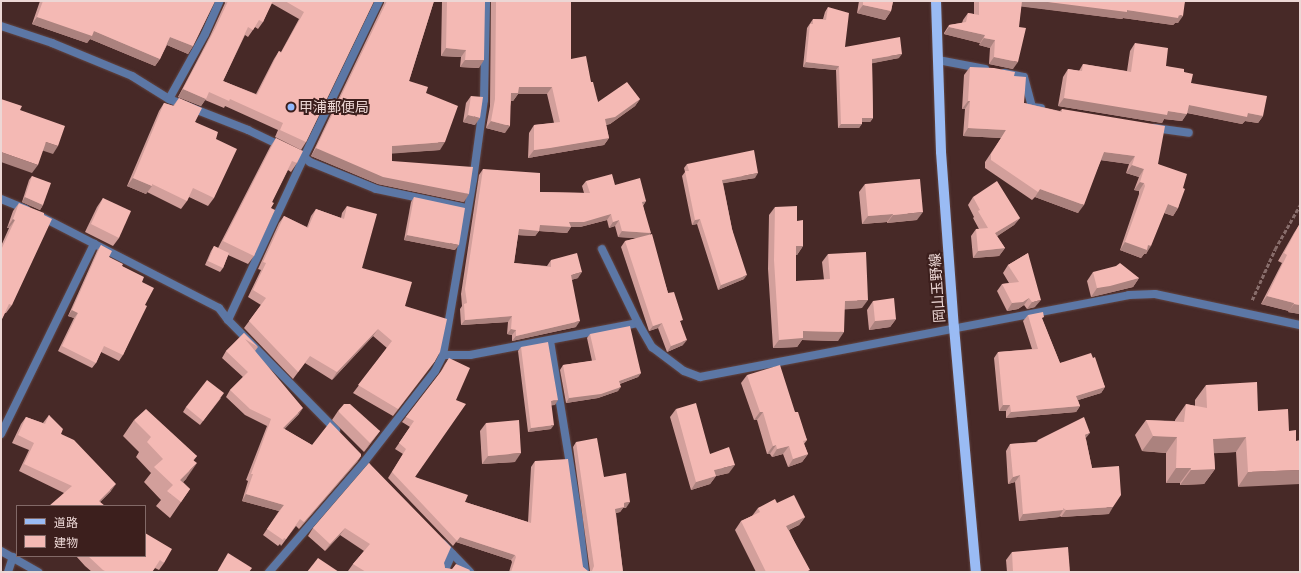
<!DOCTYPE html>
<html>
<head>
<meta charset="utf-8">
<style>
	body { margin:0 }
	#map { position:relative; width:1301px; height:573px; overflow:hidden; background:#472927; font-family:"Playfair Display","Noto Sans JP",serif }
	div>[style] { position:absolute }
	.path>* { height:2.5px; margin-top:-1.25px; transform-origin:0; background:repeating-linear-gradient(90deg,#886d6b 0 4px,transparent 0 6px) }
	.roads { filter:drop-shadow(0 0 1px #614543) drop-shadow(0 0 1px #614543) }
	.minor>* { height:8px; margin:-4px; padding:0 4px; transform-origin:4px; border-radius:4px; background:#5c77a5 }
	.tertiary>* { height:8px; margin:-4px; padding:0 4px; transform-origin:4px; border-radius:4px; background:#5c77a5 }
	.primary>* { height:10px; margin:-5px; padding:0 5px; transform-origin:5px; border-radius:5px; background:#9abbf4 }
	.wall>* { inset:0; background:#d29f9b }
	.shaded-wall>* { inset:0; background:#ab827e }
	.building>* { inset:0; background:#f4b9b4 }
	.dots>* { width:11px; height:11px; translate:-50% -50%; box-sizing:border-box; border:2px solid #3c1f1d; border-radius:50% }
	span { translate:-50% -50%; white-space:nowrap; text-align:center; line-height:1.15; -webkit-text-stroke:4px #3c1f1d; paint-order:stroke }
	.poi-label { font-size:14px; color:#ecd7d5 }
	.left { translate:0 -50%; text-align:left }
	.street-label { font-size:14px; color:#ecd7d5 }
	.frame { position:absolute; inset:0; border:2px solid #ecd7d5; pointer-events:none }
	.legend { position:absolute; left:16px; top:505px; width:130px; height:52px; box-sizing:border-box; background:#3c1f1d; border:1px solid #826967; margin:0; padding:5px 7px; list-style:none; font-size:12px; color:#ecd7d5 }
	.legend li { display:flex; align-items:center; gap:8px; height:20px }
	.legend b { width:20px; border:1px solid #826967 }
</style>
</head>
<body>
<div id="map">
	<div class="path">
		<div style="left:1252px;top:300px;width:56px;rotate:-65.7deg"></div>
		<div style="left:1275px;top:249px;width:51px;rotate:-60.4deg"></div>
	</div>
	<div class="roads">
		<div class="minor">
			<div style="left:1px;top:26px;width:54px;rotate:18.4deg"></div>
			<div style="left:52px;top:43px;width:87px;rotate:22.4deg"></div>
			<div style="left:132px;top:76px;width:44px;rotate:31.9deg"></div>
			<div style="left:169px;top:99px;width:85px;rotate:21.4deg"></div>
			<div style="left:248px;top:130px;width:62px;rotate:25.7deg"></div>
			<div style="left:304px;top:157px;width:8px;rotate:40deg"></div>
			<div style="left:310px;top:162px;width:71px;rotate:22.2deg"></div>
			<div style="left:376px;top:189px;width:93px;rotate:11.8deg"></div>
			<div style="left:938px;top:60px;width:48px;rotate:10.8deg"></div>
			<div style="left:1004px;top:73px;width:20px;rotate:11deg"></div>
			<div style="left:1024px;top:77px;width:31px;rotate:75deg"></div>
			<div style="left:1032px;top:107px;width:9px;rotate:6deg"></div>
			<div style="left:169px;top:99px;width:74px;rotate:-61deg"></div>
			<div style="left:205px;top:34px;width:36px;rotate:-66deg"></div>
			<div style="left:1155px;top:128px;width:34px;rotate:8deg"></div>
			<div style="left:1px;top:199px;width:27px;rotate:22deg"></div>
			<div style="left:42px;top:217px;width:199px;rotate:27.2deg"></div>
			<div style="left:219px;top:308px;width:15px;rotate:53deg"></div>
			<div style="left:228px;top:320px;width:154px;rotate:45.5deg"></div>
			<div style="left:602px;top:249px;width:82px;rotate:64.1deg"></div>
			<div style="left:228px;top:320px;width:180px;rotate:-65deg"></div>
			<div style="left:304px;top:157px;width:173px;rotate:-64.3deg"></div>
			<div style="left:550px;top:341px;width:182px;rotate:80.8deg"></div>
			<div style="left:579px;top:521px;width:51px;rotate:83.3deg"></div>
			<div style="left:443px;top:355px;width:27px"></div>
			<div style="left:470px;top:355px;width:171px;rotate:-10.8deg"></div>
			<div style="left:638px;top:323px;width:28px;rotate:60deg"></div>
			<div style="left:652px;top:347px;width:40px;rotate:37deg"></div>
			<div style="left:684px;top:371px;width:17px;rotate:21deg"></div>
			<div style="left:700px;top:377px;width:437px;rotate:-10.8deg"></div>
			<div style="left:1129px;top:295px;width:26px;rotate:-2deg"></div>
			<div style="left:1155px;top:294px;width:148px;rotate:12.1deg"></div>
			<div style="left:1px;top:434px;width:212px;rotate:-63.9deg"></div>
			<div style="left:443px;top:544px;width:39px;rotate:46deg"></div>
			<div style="left:8px;top:572px;width:16px;rotate:-72deg"></div>
			<div style="left:269px;top:572px;width:147px;rotate:-49.1deg"></div>
			<div style="left:365px;top:461px;width:114px;rotate:-52.1deg"></div>
			<div style="left:435px;top:371px;width:18px;rotate:-63deg"></div>
			<div style="left:443px;top:355px;width:178px;rotate:-80.3deg"></div>
			<div style="left:473px;top:180px;width:81px;rotate:-82.2deg"></div>
			<div style="left:484px;top:100px;width:99px;rotate:-88.8deg"></div>
			<div style="left:444px;top:572px;width:20px;rotate:-66deg"></div>
		</div>
		<div class="tertiary">
			<div style="left:1px;top:551px;width:43px;rotate:29.6deg"></div>
		</div>
		<div class="primary">
			<div style="left:936px;top:1px;width:151px;rotate:88.1deg"></div>
			<div style="left:941px;top:152px;width:175px;rotate:85.8deg"></div>
			<div style="left:954px;top:327px;width:246px;rotate:84.9deg"></div>
		</div>
	</div>
	<div class="wall">
		<div style="clip-path:polygon(40px 1px,215px 1px,193px 46px,188px 54px,167px 45px,160px 59px,155px 66px,90px 39px,87px 43px,32px 24px)"></div>
		<div style="clip-path:polygon(evenodd,224px 1px,374px 1px,306px 142px,301px 150px,275px 137px,278px 130px,225px 106px,224px 108px,205px 100px,201px 106px,178px 97px,210px 36px,225px 3px,224px 1px,271px 3px,299px 19px,281px 52px,279px 51px,274px 59px,256px 94px,223px 81px,245px 35px,248px 37px,255px 27px,258px 29px,263px 22px,271px 3px)"></div>
		<div style="clip-path:polygon(384px 1px,434px 1px,409px 81px,426px 93px,440px 150px,392px 153px,392px 161px,464px 202px,378px 184px,311px 156px,384px 3px)"></div>
		<div style="clip-path:polygon(442px 1px,485px 1px,479px 68px,460px 67px,461px 57px,441px 56px)"></div>
		<div style="clip-path:polygon(491px 1px,571px 1px,571px 59px,591px 82px,598px 102px,640px 99px,635px 106px,610px 124px,606px 125px,609px 138px,604px 145px,545px 155px,528px 158px,529px 133px,534px 125px,554px 123px,547px 94px,518px 94px,513px 101px,511px 101px,505px 133px,486px 128px,490px 106px)"></div>
		<div style="clip-path:polygon(859px 1px,894px 1px,893px 2px,891px 11px,885px 20px,857px 13px)"></div>
		<div style="clip-path:polygon(974px 1px,1185px 1px,1178px 23px,1175px 23px,1173px 25px,1123px 18px,1122px 19px,1021px 6px,1013px 69px,989px 64px,990px 48px,979px 45px,980px 43px,944px 34px,944px 33px,949px 25px,962px 23px,963px 20px,968px 13px,974px 14px)"></div>
		<div style="clip-path:polygon(828px 7px,845px 47px,899px 58px,872px 63px,873px 118px,870px 122px,862px 122px,859px 128px,838px 128px,836px 70px,803px 67px,807px 28px,813px 19px,823px 19px,825px 12px)"></div>
		<div style="clip-path:polygon(1135px 43px,1166px 66px,1184px 72px,1191px 83px,1263px 116px,1258px 123px,1245px 121px,1242px 124px,1187px 113px,1182px 121px,1164px 119px,1162px 123px,1058px 106px,1063px 77px,1068px 69px,1079px 71px,1083px 64px,1127px 71px,1130px 51px)"></div>
		<div style="clip-path:polygon(970px 67px,1014px 76px,1024px 103px,1060px 111px,1062px 109px,1158px 164px,1183px 188px,1178px 208px,1173px 216px,1164px 213px,1146px 254px,1144px 254px,1141px 258px,1120px 250px,1139px 194px,1139px 191px,1134px 190px,1139px 177px,1126px 173px,1129px 164px,1101px 160px,1078px 213px,1035px 197px,1032px 200px,985px 168px,985px 162px,1001px 138px,963px 136px,965px 109px,962px 109px,964px 75px)"></div>
		<div style="clip-path:polygon(471px 96px,475px 125px,463px 122px,466px 103px)"></div>
		<div style="clip-path:polygon(179px 98px,195px 122px,216px 139px,214px 198px,208px 206px,189px 197px,187px 201px,181px 209px,147px 192px,146px 194px,127px 186px,159px 111px,164px 103px,173px 106px)"></div>
		<div style="clip-path:polygon(276px 138px,297px 163px,291px 172px,288px 170px,272px 202px,254px 256px,248px 264px,228px 255px,223px 268px,220px 272px,205px 265px,211px 251px,214px 246px,218px 248px,270px 147px)"></div>
		<div style="clip-path:polygon(687px 164px,755px 178px,723px 183px,732px 229px,744px 279px,718px 290px,697px 224px,692px 225px,682px 176px,685px 172px,684px 168px)"></div>
		<div style="clip-path:polygon(483px 169px,540px 192px,584px 193px,582px 186px,586px 181px,615px 185px,646px 201px,643px 206px,650px 235px,668px 293px,681px 324px,683px 345px,667px 352px,658px 328px,649px 331px,621px 247px,625px 241px,638px 238px,618px 237px,615px 226px,609px 228px,607px 220px,580px 227px,571px 227px,567px 233px,539px 231px,535px 236px,518px 235px,514px 263px,547px 266px,551px 260px,578px 278px,571px 280px,576px 327px,512px 341px,512px 335px,507px 334px,508px 322px,461px 325px,460px 309px,462px 306px,461px 294px,479px 175px)"></div>
		<div style="clip-path:polygon(32px 176px,43px 205px,40px 210px,22px 202px,29px 180px)"></div>
		<div style="clip-path:polygon(865px 184px,917px 220px,887px 223px,887px 222px,862px 224px,859px 192px)"></div>
		<div style="clip-path:polygon(414px 197px,455px 250px,404px 240px,411px 202px)"></div>
		<div style="clip-path:polygon(973px 197px,1020px 218px,1014px 225px,997px 236px,1005px 248px,999px 256px,973px 258px,971px 236px,976px 229px,979px 229px,973px 218px,974px 217px,968px 205px)"></div>
		<div style="clip-path:polygon(103px 198px,119px 238px,113px 246px,85px 232px,97px 207px)"></div>
		<div style="clip-path:polygon(19px 203px,12px 305px,6px 313px,5px 313px,1px 321px,1px 246px,9px 228px,7px 228px,13px 211px)"></div>
		<div style="clip-path:polygon(347px 206px,362px 268px,405px 306px,435px 361px,393px 416px,353px 393px,387px 348px,373px 336px,332px 380px,305px 363px,293px 379px,244px 328px,261px 305px,248px 297px,261px 270px,258px 269px,279px 223px,284px 216px,307px 227px,311px 216px,316px 209px,341px 218px,342px 213px)"></div>
		<div style="clip-path:polygon(775px 207px,797px 221px,803px 246px,797px 255px,796px 255px,796px 281px,824px 280px,822px 262px,828px 254px,862px 308px,844px 309px,838px 341px,802px 340px,797px 347px,773px 348px,768px 269px,769px 215px)"></div>
		<div style="clip-path:polygon(1299px 225px,1300px 314px,1288px 312px,1289px 311px,1261px 304px,1282px 263px,1278px 261px,1294px 233px)"></div>
		<div style="clip-path:polygon(101px 245px,109px 257px,122px 266px,142px 282px,145px 305px,123px 355px,119px 361px,101px 352px,96px 363px,92px 368px,58px 351px,74px 318px,68px 316px,97px 251px)"></div>
		<div style="clip-path:polygon(1028px 253px,1035px 307px,1027px 309px,1024px 305px,1018px 309px,1007px 311px,997px 291px,1002px 284px,1009px 283px,1003px 273px,1008px 265px)"></div>
		<div style="clip-path:polygon(1093px 272px,1139px 278px,1133px 287px,1104px 294px,1091px 297px,1087px 281px)"></div>
		<div style="clip-path:polygon(873px 301px,896px 319px,890px 327px,869px 330px,867px 310px)"></div>
		<div style="clip-path:polygon(1028px 315px,1042px 319px,1060px 363px,1093px 358px,1105px 387px,1101px 393px,1078px 400px,1080px 406px,1076px 412px,1006px 418px,1006px 411px,999px 411px,994px 358px,998px 352px,1032px 349px,1023px 321px)"></div>
		<div style="clip-path:polygon(244px 333px,258px 347px,255px 351px,299px 414px,284px 429px,312px 445px,361px 456px,357px 462px,299px 529px,296px 526px,281px 546px,280px 544px,278px 546px,263px 535px,279px 511px,242px 501px,248px 481px,246px 480px,267px 426px,245px 415px,226px 397px,230px 390px,243px 377px,222px 358px,226px 351px)"></div>
		<div style="clip-path:polygon(590px 334px,641px 373px,638px 377px,620px 384px,618px 391px,598px 398px,566px 403px,560px 370px,563px 365px,592px 361px,587px 338px)"></div>
		<div style="clip-path:polygon(521px 347px,555px 405px,551px 405px,551px 429px,528px 432px,518px 351px)"></div>
		<div style="clip-path:polygon(449px 358px,415px 477px,465px 502px,528px 522px,531px 467px,535px 461px,583px 567px,589px 572px,509px 572px,512px 562px,511px 560px,456px 542px,453px 546px,388px 478px,403px 454px,395px 449px,410px 427px,402px 422px,440px 373px,445px 364px)"></div>
		<div style="clip-path:polygon(747px 375px,795px 412px,807px 440px,804px 444px,808px 454px,802px 462px,788px 467px,783px 454px,772px 457px,770px 454px,767px 454px,757px 420px,754px 420px,741px 383px)"></div>
		<div style="clip-path:polygon(1206px 385px,1258px 411px,1289px 431px,1238px 487px,1236px 452px,1214px 453px,1215px 469px,1204px 484px,1180px 485px,1180px 483px,1166px 483px,1166px 453px,1142px 451px,1135px 435px,1146px 420px,1175px 421px,1175px 420px,1186px 404px,1195px 406px,1195px 400px)"></div>
		<div style="clip-path:polygon(221px 398px,200px 425px,183px 412px,186px 407px)"></div>
		<div style="clip-path:polygon(676px 409px,710px 454px,729px 473px,716px 476px,710px 484px,691px 490px,670px 417px)"></div>
		<div style="clip-path:polygon(338px 411px,380px 431px,374px 439px,364px 452px,332px 420px)"></div>
		<div style="clip-path:polygon(49px 415px,61px 434px,111px 491px,100px 502px,64px 493px,19px 471px,29px 450px,12px 443px,21px 424px,26px 417px,43px 423px)"></div>
		<div style="clip-path:polygon(134px 420px,197px 456px,194px 460px,186px 479px,183px 482px,190px 489px,170px 518px,156px 506px,161px 500px,144px 482px,151px 473px,136px 457px,139px 452px,123px 436px)"></div>
		<div style="clip-path:polygon(486px 423px,515px 462px,482px 464px,480px 431px)"></div>
		<div style="clip-path:polygon(1086px 439px,1092px 468px,1109px 514px,1061px 517px,1060px 516px,1059px 517px,1019px 521px,1015px 482px,1008px 484px,1006px 451px,1010px 444px,1036px 442px,1038px 440px)"></div>
		<div style="clip-path:polygon(576px 442px,604px 477px,626px 508px,623px 508px,620px 512px,616px 513px,623px 572px,590px 571px,573px 447px)"></div>
		<div style="clip-path:polygon(369px 463px,444px 563px,445px 568px,469px 572px,349px 572px,348px 571px,353px 564px,364px 551px,340px 535px,325px 551px,308px 536px,313px 528px)"></div>
		<div style="clip-path:polygon(777px 503px,805px 517px,799px 525px,789px 530px,808px 572px,756px 572px,735px 530px,741px 521px,752px 516px,758px 508px)"></div>
		<div style="clip-path:polygon(145px 533px,164px 563px,159px 570px,155px 568px,152px 572px,92px 572px,85px 566px,76px 556px,145px 556px)"></div>
		<div style="clip-path:polygon(1012px 552px,1070px 572px,1007px 572px,1006px 560px)"></div>
	</div>
	<div class="shaded-wall">
		<div style="clip-path:polygon(1021px 1px,1040px 1px,1183px 16px,1178px 23px,1175px 23px,1173px 25px,1123px 18px,1122px 19px,1017px 6px)"></div>
		<div style="clip-path:polygon(863px 5px,891px 11px,885px 20px,857px 13px)"></div>
		<div style="clip-path:polygon(37px 17px,94px 31px,160px 59px,155px 66px,90px 39px,87px 43px,32px 24px)"></div>
		<div style="clip-path:polygon(949px 27px,985px 35px,980px 43px,944px 34px)"></div>
		<div style="clip-path:polygon(170px 37px,193px 46px,188px 54px,165px 44px)"></div>
		<div style="clip-path:polygon(984px 38px,995px 40px,990px 48px,979px 45px)"></div>
		<div style="clip-path:polygon(446px 48px,466px 50px,461px 57px,441px 56px)"></div>
		<div style="clip-path:polygon(902px 54px,899px 58px,869px 64px,872px 59px)"></div>
		<div style="clip-path:polygon(994px 57px,1018px 62px,1013px 69px,989px 64px)"></div>
		<div style="clip-path:polygon(465px 60px,484px 60px,479px 68px,460px 67px)"></div>
		<div style="clip-path:polygon(806px 62px,839px 66px,836px 70px,803px 67px)"></div>
		<div style="clip-path:polygon(519px 87px,552px 87px,547px 94px,518px 94px,513px 101px,506px 101px,511px 93px)"></div>
		<div style="clip-path:polygon(183px 89px,206px 99px,201px 106px,178px 97px)"></div>
		<div style="clip-path:polygon(1064px 98px,1168px 111px,1187px 114px,1182px 121px,1164px 119px,1162px 123px,1058px 106px)"></div>
		<div style="clip-path:polygon(640px 99px,635px 106px,610px 124px,600px 126px,605px 119px)"></div>
		<div style="clip-path:polygon(968px 101px,970px 101px,965px 109px,962px 109px)"></div>
		<div style="clip-path:polygon(1189px 105px,1248px 113px,1263px 116px,1258px 123px,1245px 121px,1242px 124px,1183px 112px)"></div>
		<div style="clip-path:polygon(468px 115px,480px 118px,475px 125px,463px 122px)"></div>
		<div style="clip-path:polygon(862px 118px,873px 118px,870px 122px,859px 122px)"></div>
		<div style="clip-path:polygon(491px 121px,510px 126px,505px 133px,486px 128px)"></div>
		<div style="clip-path:polygon(841px 124px,862px 124px,859px 128px,838px 128px)"></div>
		<div style="clip-path:polygon(968px 128px,1006px 130px,1001px 138px,963px 136px)"></div>
		<div style="clip-path:polygon(609px 138px,604px 145px,545px 155px,528px 158px,534px 150px)"></div>
		<div style="clip-path:polygon(46px 142px,58px 146px,53px 154px,41px 150px)"></div>
		<div style="clip-path:polygon(445px 142px,440px 150px,387px 154px,392px 146px)"></div>
		<div style="clip-path:polygon(316px 148px,469px 194px,464px 202px,378px 184px,311px 156px)"></div>
		<div style="clip-path:polygon(1px 152px,38px 165px,32px 173px,1px 162px)"></div>
		<div style="clip-path:polygon(1104px 152px,1135px 156px,1129px 164px,1099px 160px)"></div>
		<div style="clip-path:polygon(1132px 165px,1144px 169px,1139px 177px,1126px 173px)"></div>
		<div style="clip-path:polygon(758px 173px,755px 178px,719px 184px,722px 180px)"></div>
		<div style="clip-path:polygon(133px 178px,152px 186px,146px 194px,127px 186px)"></div>
		<div style="clip-path:polygon(1140px 182px,1144px 183px,1139px 191px,1134px 190px)"></div>
		<div style="clip-path:polygon(1040px 189px,1084px 205px,1078px 213px,1035px 197px)"></div>
		<div style="clip-path:polygon(25px 197px,43px 205px,40px 210px,22px 202px)"></div>
		<div style="clip-path:polygon(646px 201px,642px 206px,642px 202px)"></div>
		<div style="clip-path:polygon(1168px 204px,1178px 208px,1173px 216px,1162px 212px)"></div>
		<div style="clip-path:polygon(923px 212px,917px 220px,887px 223px,893px 215px)"></div>
		<div style="clip-path:polygon(611px 214px,607px 220px,580px 227px,570px 227px,571px 227px,567px 233px,539px 231px,535px 236px,515px 235px,519px 229px,540px 225px,569px 222px)"></div>
		<div style="clip-path:polygon(893px 214px,887px 222px,862px 224px,868px 216px)"></div>
		<div style="clip-path:polygon(1020px 218px,1014px 225px,990px 241px,995px 233px)"></div>
		<div style="clip-path:polygon(13px 219px,15px 220px,9px 228px,7px 228px)"></div>
		<div style="clip-path:polygon(700px 219px,697px 224px,692px 225px,695px 220px)"></div>
		<div style="clip-path:polygon(619px 220px,615px 226px,609px 228px,613px 222px)"></div>
		<div style="clip-path:polygon(622px 231px,651px 233px,647px 239px,618px 237px)"></div>
		<div style="clip-path:polygon(407px 235px,459px 245px,455px 250px,404px 240px)"></div>
		<div style="clip-path:polygon(1125px 242px,1148px 245px,1151px 246px,1146px 254px,1144px 254px,1141px 258px,1120px 250px)"></div>
		<div style="clip-path:polygon(796px 246px,803px 246px,797px 255px,790px 255px)"></div>
		<div style="clip-path:polygon(1005px 248px,999px 256px,973px 258px,978px 251px)"></div>
		<div style="clip-path:polygon(582px 272px,578px 278px,567px 281px,571px 275px)"></div>
		<div style="clip-path:polygon(747px 275px,744px 279px,718px 290px,721px 285px)"></div>
		<div style="clip-path:polygon(1139px 278px,1133px 287px,1104px 294px,1091px 297px,1097px 288px)"></div>
		<div style="clip-path:polygon(1267px 296px,1294px 303px,1289px 311px,1261px 304px)"></div>
		<div style="clip-path:polygon(1029px 298px,1024px 305px,1018px 309px,1007px 311px,1012px 303px)"></div>
		<div style="clip-path:polygon(868px 300px,862px 308px,839px 310px,845px 301px)"></div>
		<div style="clip-path:polygon(1041px 300px,1035px 307px,1027px 309px,1032px 302px)"></div>
		<div style="clip-path:polygon(1294px 304px,1300px 305px,1300px 314px,1288px 312px)"></div>
		<div style="clip-path:polygon(72px 310px,78px 313px,74px 318px,68px 316px)"></div>
		<div style="clip-path:polygon(512px 316px,508px 322px,461px 325px,465px 320px)"></div>
		<div style="clip-path:polygon(896px 319px,890px 327px,869px 330px,875px 321px)"></div>
		<div style="clip-path:polygon(580px 321px,576px 327px,512px 341px,516px 336px)"></div>
		<div style="clip-path:polygon(662px 323px,658px 328px,649px 331px,653px 326px)"></div>
		<div style="clip-path:polygon(378px 329px,373px 336px,332px 380px,337px 372px)"></div>
		<div style="clip-path:polygon(511px 329px,516px 330px,512px 335px,507px 334px)"></div>
		<div style="clip-path:polygon(803px 331px,844px 332px,838px 341px,802px 340px,797px 347px,773px 348px,779px 340px)"></div>
		<div style="clip-path:polygon(687px 340px,683px 345px,667px 352px,671px 346px)"></div>
		<div style="clip-path:polygon(435px 361px,430px 368px,393px 416px,398px 409px)"></div>
		<div style="clip-path:polygon(641px 373px,638px 377px,616px 385px,619px 381px)"></div>
		<div style="clip-path:polygon(621px 387px,618px 391px,598px 398px,566px 403px,569px 398px)"></div>
		<div style="clip-path:polygon(1105px 387px,1101px 393px,1072px 402px,1076px 396px)"></div>
		<div style="clip-path:polygon(558px 400px,555px 405px,548px 406px,551px 401px)"></div>
		<div style="clip-path:polygon(1003px 405px,1010px 405px,1006px 411px,999px 411px)"></div>
		<div style="clip-path:polygon(1080px 406px,1076px 412px,1006px 418px,1011px 412px)"></div>
		<div style="clip-path:polygon(303px 408px,299px 414px,279px 435px,283px 428px)"></div>
		<div style="clip-path:polygon(760px 412px,763px 412px,757px 420px,754px 420px)"></div>
		<div style="clip-path:polygon(554px 425px,551px 429px,528px 432px,531px 428px)"></div>
		<div style="clip-path:polygon(380px 431px,374px 439px,364px 452px,370px 443px)"></div>
		<div style="clip-path:polygon(1090px 433px,1085px 439px,1085px 435px)"></div>
		<div style="clip-path:polygon(1153px 436px,1177px 437px,1166px 453px,1142px 451px)"></div>
		<div style="clip-path:polygon(1246px 437px,1236px 452px,1202px 454px,1213px 439px)"></div>
		<div style="clip-path:polygon(776px 445px,770px 454px,767px 454px,773px 446px)"></div>
		<div style="clip-path:polygon(789px 446px,783px 454px,772px 457px,777px 449px)"></div>
		<div style="clip-path:polygon(521px 453px,515px 462px,482px 464px,488px 456px)"></div>
		<div style="clip-path:polygon(808px 454px,802px 462px,788px 467px,793px 459px)"></div>
		<div style="clip-path:polygon(361px 456px,357px 462px,299px 529px,304px 522px)"></div>
		<div style="clip-path:polygon(197px 463px,186px 479px,170px 495px,180px 480px)"></div>
		<div style="clip-path:polygon(735px 465px,729px 473px,708px 478px,714px 470px)"></div>
		<div style="clip-path:polygon(1176px 468px,1191px 468px,1180px 483px,1166px 483px)"></div>
		<div style="clip-path:polygon(1215px 469px,1204px 484px,1180px 485px,1191px 470px)"></div>
		<div style="clip-path:polygon(1300px 470px,1300px 484px,1238px 487px,1248px 472px)"></div>
		<div style="clip-path:polygon(1020px 475px,1015px 482px,1008px 484px,1013px 477px)"></div>
		<div style="clip-path:polygon(716px 476px,710px 484px,691px 490px,696px 482px)"></div>
		<div style="clip-path:polygon(116px 484px,111px 491px,96px 506px,99px 501px)"></div>
		<div style="clip-path:polygon(246px 494px,284px 505px,279px 511px,242px 501px)"></div>
		<div style="clip-path:polygon(630px 502px,626px 508px,623px 508px,620px 512px,611px 514px,615px 509px,624px 503px)"></div>
		<div style="clip-path:polygon(1113px 507px,1109px 514px,1061px 517px,1066px 510px)"></div>
		<div style="clip-path:polygon(1063px 510px,1059px 517px,1019px 521px,1023px 514px)"></div>
		<div style="clip-path:polygon(805px 517px,799px 525px,780px 534px,786px 526px)"></div>
		<div style="clip-path:polygon(345px 528px,340px 535px,325px 551px,330px 544px)"></div>
		<div style="clip-path:polygon(460px 537px,515px 555px,511px 560px,456px 542px)"></div>
	</div>
	<div class="building">
		<div style="clip-path:polygon(43px 1px,215px 1px,193px 46px,170px 37px,160px 59px,94px 31px,92px 36px,37px 17px)"></div>
		<div style="clip-path:polygon(228px 1px,273px 1px,263px 22px,259px 20px,253px 30px,248px 27px,223px 81px,257px 95px,279px 51px,281px 53px,304px 12px,285px 1px,374px 1px,306px 142px,280px 130px,283px 123px,230px 99px,229px 101px,209px 92px,206px 99px,183px 89px,215px 29px)"></div>
		<div style="clip-path:polygon(387px 1px,434px 1px,409px 81px,428px 87px,426px 93px,458px 106px,445px 142px,392px 146px,392px 161px,473px 167px,469px 194px,383px 177px,316px 148px)"></div>
		<div style="clip-path:polygon(447px 1px,485px 1px,484px 60px,465px 60px,466px 50px,446px 48px)"></div>
		<div style="clip-path:polygon(496px 1px,571px 1px,571px 59px,586px 56px,591px 82px,593px 82px,598px 102px,627px 82px,640px 99px,615px 117px,605px 119px,609px 138px,550px 148px,534px 150px,534px 125px,560px 122px,552px 87px,519px 87px,518px 93px,511px 93px,510px 126px,491px 121px,495px 99px)"></div>
		<div style="clip-path:polygon(863px 1px,893px 1px,891px 11px,863px 5px)"></div>
		<div style="clip-path:polygon(979px 1px,1022px 1px,1019px 27px,1026px 28px,1018px 62px,994px 57px,995px 40px,984px 38px,985px 35px,949px 27px,949px 25px,966px 22px,968px 13px,979px 15px)"></div>
		<div style="clip-path:polygon(1040px 1px,1185px 1px,1183px 16px,1179px 15px,1178px 18px,1127px 10px,1127px 12px)"></div>
		<div style="clip-path:polygon(828px 7px,849px 13px,845px 47px,900px 37px,902px 54px,872px 59px,873px 118px,862px 118px,862px 124px,841px 124px,839px 66px,806px 62px,810px 24px,813px 24px,813px 19px,826px 20px)"></div>
		<div style="clip-path:polygon(1135px 43px,1168px 48px,1166px 66px,1184px 69px,1184px 72px,1193px 74px,1191px 83px,1267px 96px,1263px 116px,1248px 113px,1247px 117px,1189px 105px,1187px 114px,1168px 111px,1167px 115px,1064px 98px,1068px 69px,1082px 71px,1083px 64px,1131px 72px)"></div>
		<div style="clip-path:polygon(970px 67px,994px 68px,1015px 72px,1014px 76px,1026px 77px,1024px 103px,1062px 112px,1062px 109px,1165px 126px,1158px 164px,1187px 174px,1183px 188px,1185px 189px,1178px 208px,1168px 204px,1151px 246px,1148px 245px,1147px 250px,1125px 242px,1145px 186px,1144px 183px,1140px 182px,1144px 169px,1132px 165px,1135px 156px,1104px 152px,1084px 205px,1040px 189px,1038px 192px,991px 160px,991px 154px,1006px 130px,968px 128px,970px 101px,968px 101px)"></div>
		<div style="clip-path:polygon(471px 96px,483px 97px,480px 118px,468px 115px)"></div>
		<div style="clip-path:polygon(179px 98px,202px 108px,195px 122px,218px 132px,216px 139px,237px 149px,214px 198px,193px 188px,187px 201px,152px 184px,152px 186px,133px 178px,164px 103px,174px 106px)"></div>
		<div style="clip-path:polygon(1px 99px,22px 106px,20px 110px,65px 126px,58px 146px,46px 142px,38px 165px,1px 152px)"></div>
		<div style="clip-path:polygon(276px 138px,303px 151px,297px 163px,292px 161px,272px 202px,274px 203px,271px 208px,275px 210px,254px 256px,223px 241px)"></div>
		<div style="clip-path:polygon(754px 150px,758px 173px,722px 180px,732px 229px,747px 275px,721px 285px,700px 219px,695px 220px,685px 171px,689px 171px,687px 164px)"></div>
		<div style="clip-path:polygon(483px 169px,540px 173px,540px 192px,590px 193px,586px 181px,612px 174px,615px 185px,640px 178px,646px 201px,642px 202px,651px 233px,622px 231px,619px 220px,613px 222px,611px 214px,584px 222px,569px 222px,571px 227px,540px 225px,539px 231px,519px 229px,514px 263px,551px 267px,551px 260px,577px 253px,582px 272px,571px 275px,580px 321px,516px 336px,516px 330px,511px 329px,512px 316px,465px 320px,464px 304px,467px 303px,465px 289px)"></div>
		<div style="clip-path:polygon(32px 176px,51px 183px,43px 205px,25px 197px)"></div>
		<div style="clip-path:polygon(920px 179px,923px 212px,893px 215px,893px 214px,868px 216px,865px 184px)"></div>
		<div style="clip-path:polygon(997px 181px,1020px 218px,995px 233px,1005px 248px,978px 251px,976px 229px,988px 228px,978px 211px,980px 210px,973px 197px)"></div>
		<div style="clip-path:polygon(414px 197px,465px 208px,459px 245px,407px 235px)"></div>
		<div style="clip-path:polygon(103px 198px,131px 211px,119px 238px,91px 224px)"></div>
		<div style="clip-path:polygon(19px 203px,44px 213px,44px 215px,52px 219px,12px 305px,9px 304px,1px 321px,1px 250px,15px 220px,13px 219px)"></div>
		<div style="clip-path:polygon(347px 206px,377px 214px,362px 268px,412px 282px,405px 306px,447px 319px,440px 352px,435px 361px,398px 409px,358px 385px,392px 341px,378px 329px,337px 372px,310px 356px,298px 372px,249px 321px,266px 298px,253px 290px,266px 263px,263px 262px,284px 216px,308px 228px,316px 209px,344px 219px)"></div>
		<div style="clip-path:polygon(797px 206px,797px 221px,803px 220px,803px 246px,796px 246px,796px 281px,830px 279px,828px 254px,866px 252px,868px 300px,845px 301px,844px 332px,803px 331px,803px 338px,779px 340px,774px 260px,775px 207px)"></div>
		<div style="clip-path:polygon(1299px 225px,1300px 225px,1300px 305px,1294px 304px,1294px 303px,1267px 296px,1287px 255px,1284px 253px)"></div>
		<div style="clip-path:polygon(652px 234px,668px 293px,674px 292px,683px 320px,680px 321px,687px 340px,671px 346px,662px 323px,653px 326px,625px 241px)"></div>
		<div style="clip-path:polygon(101px 245px,112px 251px,109px 257px,123px 264px,122px 266px,144px 277px,142px 282px,154px 288px,145px 305px,147px 306px,123px 355px,104px 346px,96px 363px,62px 346px,78px 313px,72px 310px)"></div>
		<div style="clip-path:polygon(214px 246px,229px 253px,223px 268px,208px 261px)"></div>
		<div style="clip-path:polygon(1028px 253px,1041px 300px,1032px 302px,1029px 298px,1023px 302px,1012px 303px,1002px 284px,1019px 282px,1008px 265px)"></div>
		<div style="clip-path:polygon(1120px 263px,1139px 278px,1110px 286px,1097px 288px,1093px 272px,1116px 266px)"></div>
		<div style="clip-path:polygon(894px 298px,896px 319px,875px 321px,873px 301px)"></div>
		<div style="clip-path:polygon(1043px 312px,1044px 317px,1042px 318px,1060px 363px,1091px 353px,1093px 358px,1095px 357px,1105px 387px,1076px 396px,1080px 406px,1011px 412px,1010px 405px,1003px 405px,998px 352px,1038px 349px,1028px 315px)"></div>
		<div style="clip-path:polygon(630px 326px,641px 373px,619px 381px,621px 387px,601px 394px,569px 398px,563px 365px,596px 360px,590px 334px)"></div>
		<div style="clip-path:polygon(244px 333px,258px 347px,245px 339px,303px 408px,283px 428px,312px 445px,330px 422px,361px 454px,361px 456px,304px 522px,300px 519px,286px 539px,284px 538px,283px 540px,267px 529px,284px 505px,246px 494px,253px 474px,251px 474px,271px 419px,250px 409px,230px 390px,248px 372px,226px 351px)"></div>
		<div style="clip-path:polygon(548px 342px,558px 400px,551px 401px,554px 425px,531px 428px,521px 347px)"></div>
		<div style="clip-path:polygon(449px 358px,470px 368px,456px 400px,466px 404px,415px 477px,468px 495px,465px 502px,531px 523px,535px 461px,568px 459px,583px 567px,589px 572px,511px 572px,516px 557px,515px 555px,460px 537px,457px 541px,392px 472px,406px 449px,399px 443px,414px 421px,406px 417px,443px 369px)"></div>
		<div style="clip-path:polygon(780px 365px,795px 412px,798px 412px,807px 440px,803px 441px,808px 454px,793px 459px,789px 446px,777px 449px,776px 445px,773px 446px,763px 412px,760px 412px,747px 375px)"></div>
		<div style="clip-path:polygon(207px 380px,224px 393px,203px 421px,186px 407px)"></div>
		<div style="clip-path:polygon(1257px 382px,1258px 411px,1288px 409px,1289px 431px,1296px 430px,1296px 441px,1300px 440px,1300px 470px,1248px 472px,1246px 437px,1213px 439px,1215px 469px,1191px 470px,1191px 468px,1176px 468px,1177px 437px,1153px 436px,1146px 420px,1184px 422px,1186px 404px,1207px 408px,1206px 385px)"></div>
		<div style="clip-path:polygon(696px 403px,710px 454px,729px 447px,735px 465px,714px 470px,716px 476px,696px 482px,676px 409px)"></div>
		<div style="clip-path:polygon(344px 404px,350px 404px,380px 431px,370px 443px,338px 411px)"></div>
		<div style="clip-path:polygon(146px 409px,197px 456px,193px 460px,197px 463px,180px 480px,190px 489px,181px 502px,167px 491px,173px 485px,154px 467px,163px 459px,147px 442px,151px 437px,134px 420px)"></div>
		<div style="clip-path:polygon(49px 415px,63px 429px,61px 434px,74px 440px,116px 484px,99px 501px,105px 506px,49px 506px,72px 486px,24px 464px,34px 443px,18px 435px,26px 417px,45px 424px)"></div>
		<div style="clip-path:polygon(1084px 417px,1090px 433px,1085px 435px,1092px 468px,1119px 466px,1121px 495px,1113px 507px,1066px 510px,1063px 508px,1063px 510px,1023px 514px,1020px 475px,1013px 477px,1010px 444px,1038px 442px,1038px 440px)"></div>
		<div style="clip-path:polygon(519px 420px,521px 453px,488px 456px,486px 423px)"></div>
		<div style="clip-path:polygon(597px 438px,604px 477px,626px 473px,630px 502px,624px 503px,624px 507px,615px 509px,623px 572px,589px 572px,592px 571px,594px 566px,576px 442px)"></div>
		<div style="clip-path:polygon(369px 463px,451px 547px,444px 563px,445px 568px,452px 569px,456px 564px,470px 570px,469px 572px,366px 572px,353px 564px,370px 544px,345px 528px,330px 544px,313px 528px)"></div>
		<div style="clip-path:polygon(794px 495px,805px 517px,786px 526px,810px 570px,806px 572px,766px 572px,741px 521px,760px 512px,758px 508px,775px 499px,777px 503px)"></div>
		<div style="clip-path:polygon(145px 533px,172px 549px,164px 563px,160px 560px,152px 572px,107px 572px,103px 570px,88px 556px,145px 556px)"></div>
		<div style="clip-path:polygon(1068px 547px,1070px 572px,1013px 572px,1012px 552px)"></div>
		<div style="clip-path:polygon(228px 553px,252px 568px,249px 572px,217px 572px)"></div>
		<div style="clip-path:polygon(318px 558px,339px 572px,307px 572px)"></div>
	</div>
	<div class="dots">
		<div style="left:291px;top:107px;background:#90b8fd"></div>
	</div>
	<div class="poi-label">
		<span class="left" style="left:299px;top:107px">甲浦郵便局</span>
	</div>
	<div class="street-label">
		<span style="left:937px;top:288px;rotate:-94deg">岡山玉野線</span>
	</div>
	<div class="frame"></div>
	<ul class="legend">
	<li><b style="height:5px;background:#9abbf4"></b>道路</li>
	<li><b style="height:11px;background:#f4b9b4"></b>建物</li>
	</ul>
</div>
</body>
</html>
